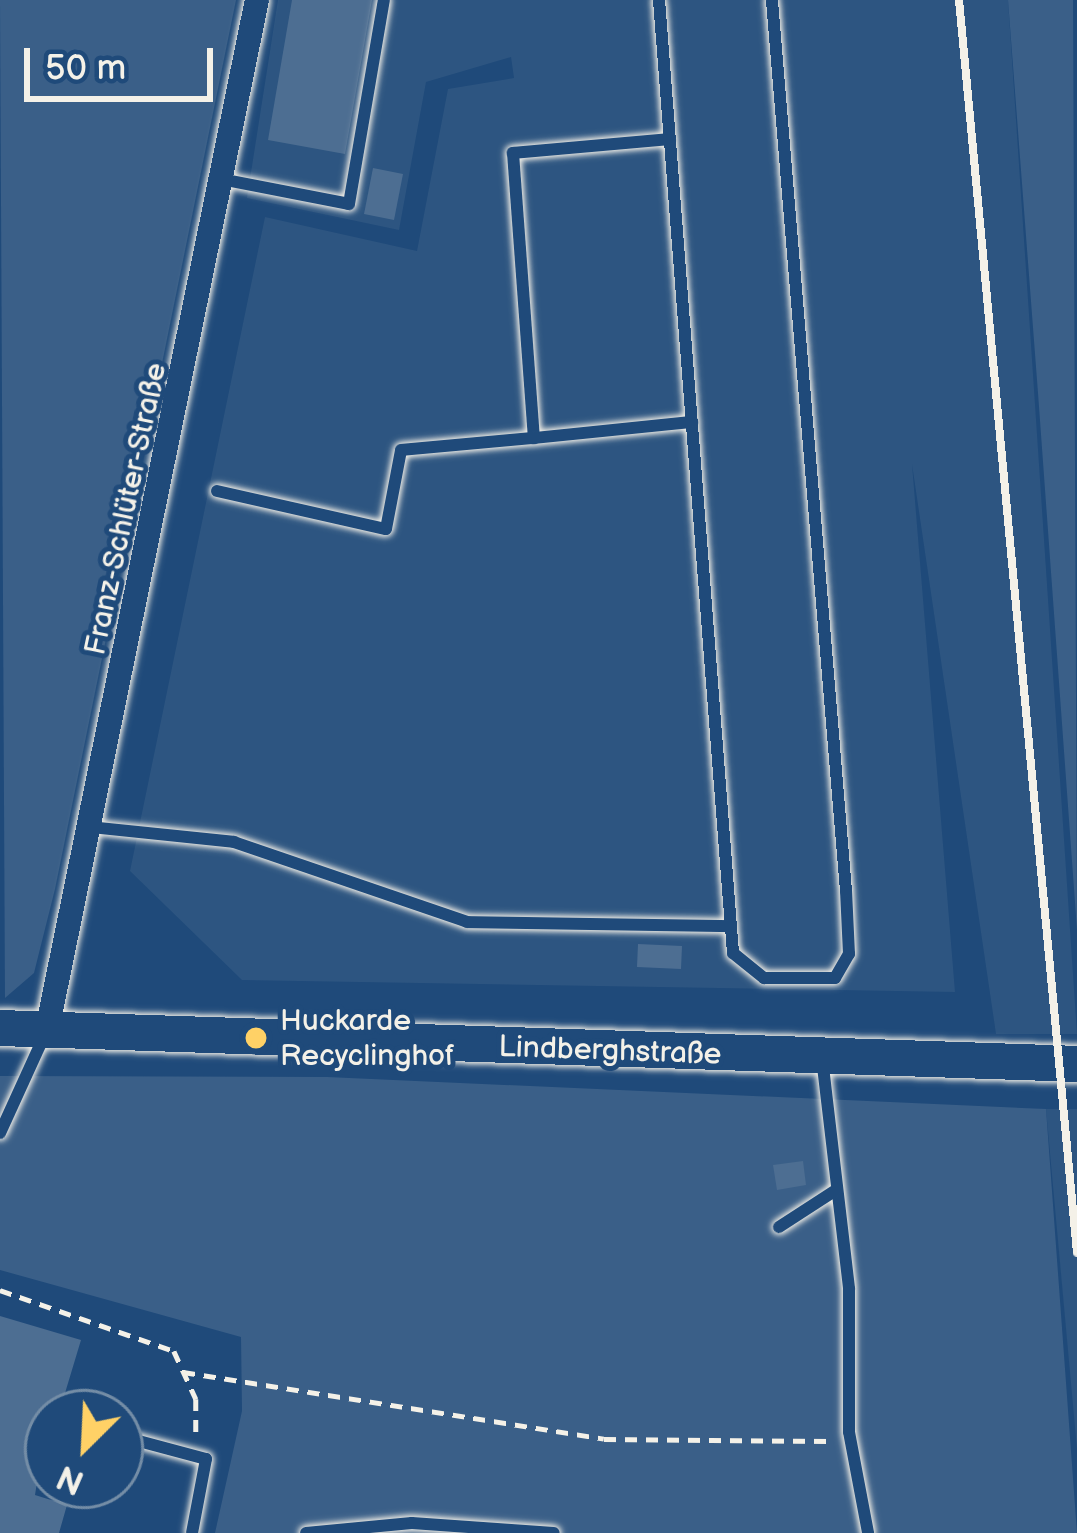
<!DOCTYPE html>
<html>
<head>
<meta charset="utf-8">
<style>
	body { margin:0 }
	#map { position:relative; width:1077px; height:1533px; overflow:hidden; background:#1f4a7a; font-family:"Balsamiq Sans",sans-serif }
	div>[style] { position:absolute }
	.built>* { inset:0; background:#2d5581 }
	.green>* { inset:0; background:#3a5f88 }
	.building>* { inset:0; background:#4d6e92 }
	.path>* { height:4.5px; margin-top:-2.25px; transform-origin:0; background:repeating-linear-gradient(90deg,#f4f1e8 0 12px,transparent 0 21px) }
	.roads { filter:drop-shadow(0 0 3px #f4f1e8) drop-shadow(0 0 3px #f4f1e8) }
	.lane>* { height:12px; margin:-6px; padding:0 6px; transform-origin:6px; border-radius:6px; background:#1f4a7a }
	.street>* { height:24px; margin:-12px; padding:0 12px; transform-origin:12px; border-radius:12px; background:#1f4a7a }
	.secondary>* { height:36px; margin:-18px; padding:0 18px; transform-origin:18px; border-radius:18px; background:#1f4a7a }
	.rail>* { height:8px; margin:-4px; padding:0 4px; transform-origin:4px; border-radius:4px; background:#f4f1e8 }
	.dots>* { width:33px; height:33px; translate:-50% -50%; box-sizing:border-box; border:6px solid #1f4a7a; border-radius:50% }
	span { translate:-50% -50%; white-space:nowrap; text-align:center; line-height:1.15; -webkit-text-stroke:10px #1f4a7a; paint-order:stroke }
	.street-label { font-size:30px; color:#f4f1e8 }
	.poi-label { font-size:30px; color:#f4f1e8 }
	.left { translate:0 -50%; text-align:left }
	.north { position:absolute; left:24px; top:1389px; width:120px; height:120px; box-sizing:border-box; background:#1f4a7a; border:3px solid #748da6; border-radius:50%; rotate:204deg; font-size:33px; font-weight:700; line-height:48px; text-align:center; color:#f4f1e8 }
	.north::after { content:''; display:block; margin:auto; width:42px; height:54px; background:#ffd166; clip-path:polygon(50% 0,100% 100%,50% 72%,0 100%) }
	.scale { position:absolute; left:24px; top:48px; width:189px; height:54px; box-sizing:border-box; border:6px solid #f4f1e8; border-top:0; padding-left:15px; font-size:36px; line-height:42px; white-space:nowrap; color:#f4f1e8; -webkit-text-stroke:9px #1f4a7a; paint-order:stroke }
</style>
</head>
<body>
<div id="map">
	<div class="built">
		<div style="clip-path:polygon(278px 0,1008px 0,1077px 1034px,996px 1034px,912px 464px,955px 992px,242px 980px,130px 871px,265px 217px,417px 251px,448px 89px,514px 78px,511px 57px,426px 82px,399px 230px,247px 198px)"></div>
		<div style="clip-path:polygon(1046px 1109px,1077px 1109px,1077px 1449px)"></div>
	</div>
	<div class="green">
		<div style="clip-path:polygon(0 0,236px 0,55px 889px,34px 973px,5px 998px)"></div>
		<div style="clip-path:polygon(1008px 0,1073px 0,1077px 930px,1038px 393px)"></div>
		<div style="clip-path:polygon(0 1076px,327px 1077px,1046px 1109px,1077px 1533px,215px 1533px,242px 1411px,241px 1337px,0 1270px)"></div>
	</div>
	<div class="building">
		<div style="clip-path:polygon(292px 0,372px 0,345px 154px,268px 140px)"></div>
		<div style="clip-path:polygon(373px 168px,403px 174px,394px 220px,364px 214px)"></div>
		<div style="clip-path:polygon(638px 944px,682px 946px,681px 969px,637px 967px)"></div>
		<div style="clip-path:polygon(803px 1161px,806px 1185px,777px 1190px,773px 1165px)"></div>
		<div style="clip-path:polygon(0 1316px,81px 1340px,59px 1413px,48px 1413px,35px 1495px,67px 1505px,59px 1533px,0 1533px)"></div>
	</div>
	<div class="path">
		<div style="left:0;top:1290px;width:184px;rotate:19.3deg"></div>
		<div style="left:174px;top:1351px;width:53px;rotate:65.4deg"></div>
		<div style="left:196px;top:1399px;width:40px;rotate:90deg"></div>
		<div style="left:183px;top:1372px;width:426px;rotate:9deg"></div>
		<div style="left:604px;top:1439px;width:226px;rotate:0.5deg"></div>
	</div>
	<div class="roads">
		<div class="lane">
			<div style="left:659px;top:0;width:956px;rotate:85.56deg"></div>
			<div style="left:733px;top:953px;width:40px;rotate:39deg"></div>
			<div style="left:764px;top:978px;width:71px"></div>
			<div style="left:835px;top:978px;width:28px;rotate:-60deg"></div>
			<div style="left:849px;top:954px;width:63px;rotate:-92.7deg"></div>
			<div style="left:846px;top:891px;width:894px;rotate:-94.75deg"></div>
			<div style="left:670px;top:139px;width:158px;rotate:174.9deg"></div>
			<div style="left:513px;top:153px;width:286px;rotate:85.8deg"></div>
			<div style="left:534px;top:438px;width:159px;rotate:-5.8deg"></div>
			<div style="left:226px;top:180px;width:125px;rotate:11deg"></div>
			<div style="left:349px;top:204px;width:207px;rotate:-80.3deg"></div>
			<div style="left:217px;top:491px;width:173px;rotate:12.7deg"></div>
			<div style="left:386px;top:529px;width:80px;rotate:-79.2deg"></div>
			<div style="left:401px;top:450px;width:134px;rotate:-5.2deg"></div>
			<div style="left:90px;top:827px;width:145px;rotate:5.9deg"></div>
			<div style="left:234px;top:842px;width:246px;rotate:18.9deg"></div>
			<div style="left:467px;top:922px;width:263px;rotate:0.9deg"></div>
			<div style="left:822px;top:1058px;width:233px;rotate:83.3deg"></div>
			<div style="left:849px;top:1289px;width:143px;rotate:90deg"></div>
			<div style="left:849px;top:1432px;width:103px;rotate:79.3deg"></div>
			<div style="left:0;top:1133px;width:111px;rotate:-65.5deg"></div>
			<div style="left:779px;top:1227px;width:68px;rotate:-33deg"></div>
			<div style="left:120px;top:1436px;width:89px;rotate:15deg"></div>
			<div style="left:206px;top:1459px;width:75px;rotate:100.7deg"></div>
			<div style="left:306px;top:1533px;width:106px;rotate:-5.4deg"></div>
			<div style="left:412px;top:1523px;width:142px;rotate:4deg"></div>
		</div>
		<div class="street">
			<div style="left:47px;top:1030px;width:1051px;rotate:-78.48deg"></div>
		</div>
		<div class="secondary">
			<div style="left:0;top:1028px;width:1078px;rotate:1.91deg"></div>
		</div>
	</div>
	<div class="rail">
		<div style="left:959px;top:0;width:1258px;rotate:84.62deg"></div>
	</div>
	<div class="dots">
		<div style="left:256px;top:1038px;background:#ffd166"></div>
	</div>
	<div class="street-label">
		<span style="left:126px;top:509px;rotate:-78deg">Franz-Schlüter-Straße</span>
		<span style="left:610px;top:1051px;rotate:2deg">Lindberghstraße</span>
	</div>
	<div class="poi-label">
		<span class="left" style="left:280px;top:1038px">Huckarde<br>Recyclinghof</span>
	</div>
	<div class="north">N</div>
	<div class="scale">50 m</div>
</div>
</body>
</html>
